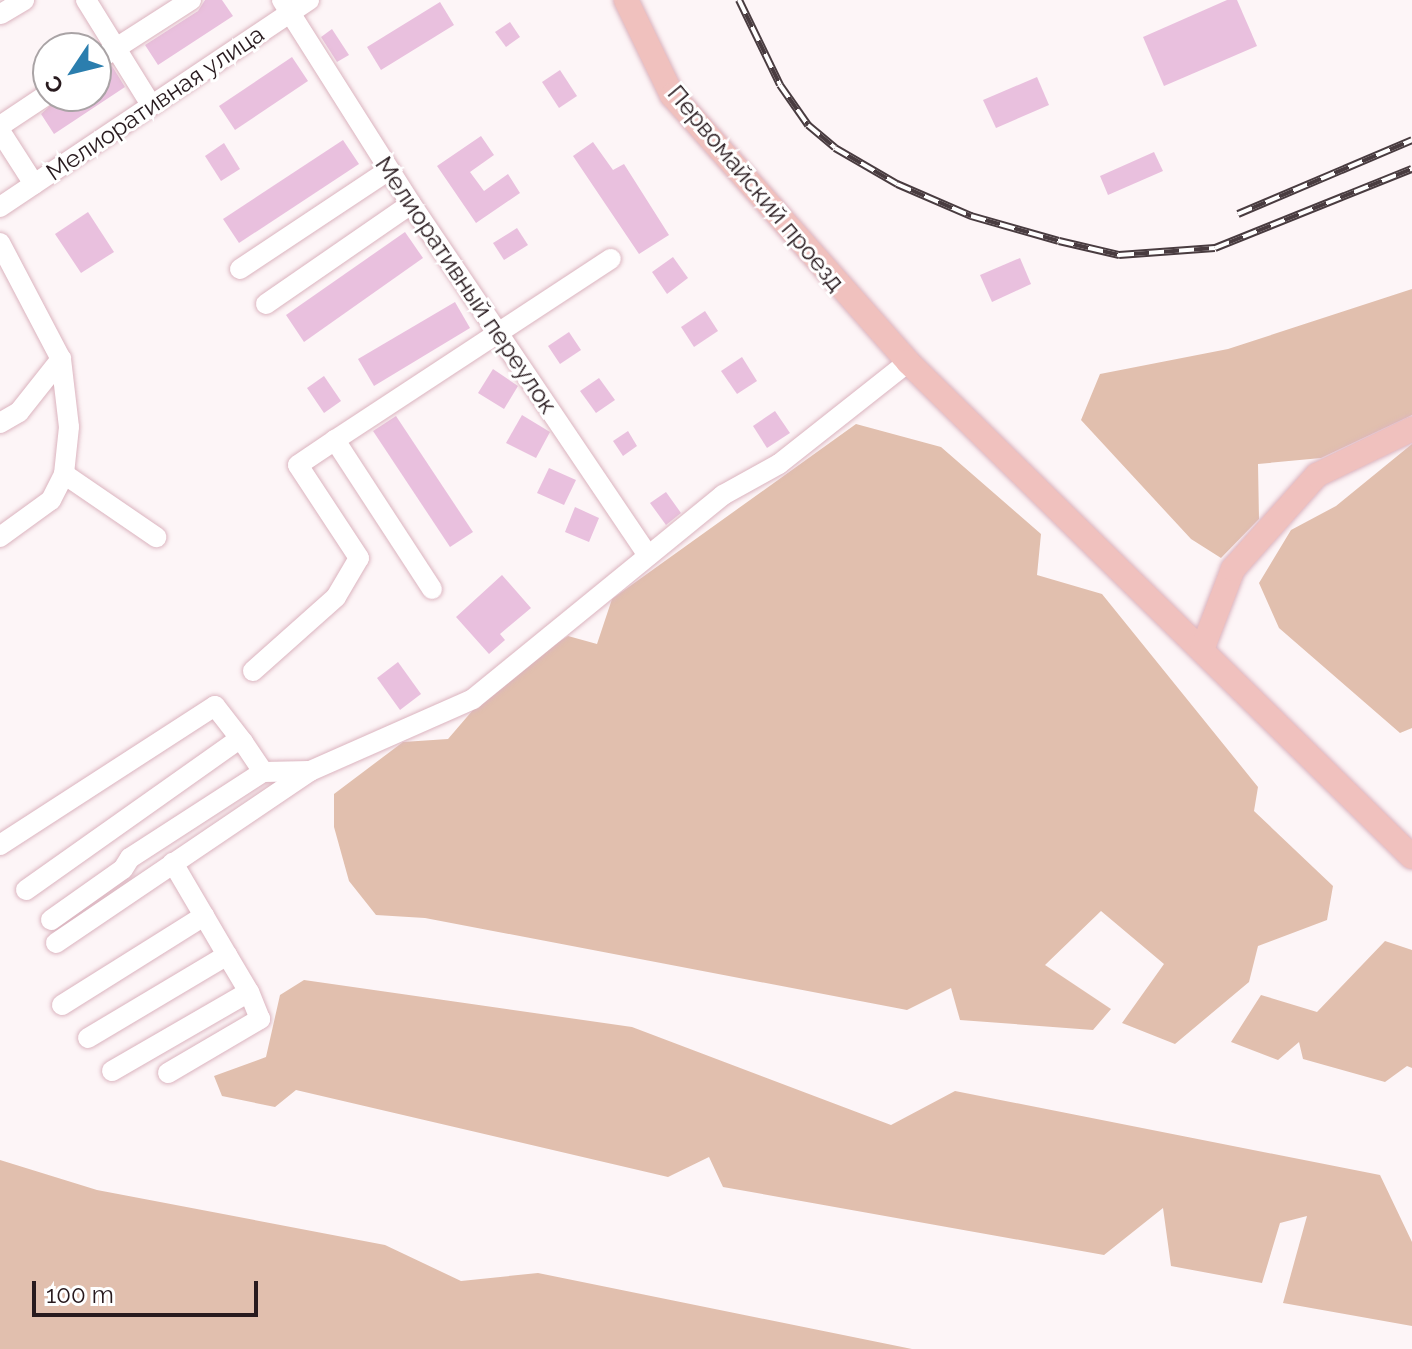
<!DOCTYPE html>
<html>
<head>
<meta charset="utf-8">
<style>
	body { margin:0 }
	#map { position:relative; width:1412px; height:1349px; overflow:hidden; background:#fdf5f7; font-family:Raleway,sans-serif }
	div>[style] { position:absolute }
	.green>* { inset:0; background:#e1bfae }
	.building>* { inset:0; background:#e9c0de }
	.roads { filter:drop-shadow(0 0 2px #dbb4bf) drop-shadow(0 0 2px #dbb4bf) }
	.minor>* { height:20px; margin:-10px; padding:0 10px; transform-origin:10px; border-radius:10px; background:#fff }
	.major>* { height:24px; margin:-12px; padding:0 12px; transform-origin:12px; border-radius:12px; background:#f0c1be }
	.rail>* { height:8px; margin-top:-4px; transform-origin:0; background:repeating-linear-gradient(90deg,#fff 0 15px,#493c40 0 30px); box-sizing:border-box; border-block:2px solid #493c40 }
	span { translate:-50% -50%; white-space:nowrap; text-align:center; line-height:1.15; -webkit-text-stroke:6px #fff; paint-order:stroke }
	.street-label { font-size:24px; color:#281a1e }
	.north { position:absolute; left:32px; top:32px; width:80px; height:80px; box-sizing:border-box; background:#fff; border:2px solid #a9a3a5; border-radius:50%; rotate:235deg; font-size:22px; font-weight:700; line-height:32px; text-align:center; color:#281a1e }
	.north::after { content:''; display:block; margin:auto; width:28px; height:36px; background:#2b7eae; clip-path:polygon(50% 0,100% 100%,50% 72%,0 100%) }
	.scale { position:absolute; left:32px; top:1281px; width:226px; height:36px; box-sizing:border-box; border:4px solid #281a1e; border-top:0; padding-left:10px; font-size:24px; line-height:28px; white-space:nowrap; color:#281a1e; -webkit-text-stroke:6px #fff; paint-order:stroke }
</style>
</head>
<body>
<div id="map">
	<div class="green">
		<div style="clip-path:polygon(1412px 289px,1412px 415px,1321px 458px,1258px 464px,1259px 519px,1221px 558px,1191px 539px,1081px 420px,1100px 374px,1228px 349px)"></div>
		<div style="clip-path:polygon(856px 424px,941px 447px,1041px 534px,1037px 575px,1102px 594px,1258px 787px,1254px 811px,1333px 886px,1327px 920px,1258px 946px,1249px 982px,1175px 1044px,1122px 1023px,1164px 964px,1101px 911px,1045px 965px,1111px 1009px,1093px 1030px,960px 1020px,951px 988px,907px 1010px,425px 918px,376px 915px,349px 881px,334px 827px,334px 794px,403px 742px,448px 739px,497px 682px,568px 636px,597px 644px,612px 599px)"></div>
		<div style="clip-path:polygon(1412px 444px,1412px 728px,1400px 733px,1279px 628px,1259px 583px,1291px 530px,1336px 506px)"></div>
		<div style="clip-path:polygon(1385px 941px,1412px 950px,1412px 1068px,1407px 1066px,1385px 1082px,1303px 1059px,1299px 1042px,1278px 1060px,1231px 1042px,1261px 995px,1317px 1012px)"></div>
		<div style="clip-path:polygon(304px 980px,632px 1027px,891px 1125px,955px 1091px,1380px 1175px,1412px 1242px,1412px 1326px,1283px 1303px,1307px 1216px,1280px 1223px,1262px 1283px,1171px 1266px,1163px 1208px,1104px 1255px,723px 1187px,709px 1157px,668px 1177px,296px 1090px,275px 1107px,222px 1096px,214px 1076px,266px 1057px,280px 995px)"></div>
		<div style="clip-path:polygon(0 1160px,97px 1190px,385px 1245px,461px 1281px,538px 1273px,912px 1349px,0 1349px)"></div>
	</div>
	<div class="building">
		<div style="clip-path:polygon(205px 0,222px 0,233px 16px,158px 65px,145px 45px,198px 11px)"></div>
		<div style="clip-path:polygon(1227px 0,1237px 0,1257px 46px,1164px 86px,1143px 37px)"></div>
		<div style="clip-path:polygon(440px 2px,454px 25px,381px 70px,367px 47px)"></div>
		<div style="clip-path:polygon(510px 22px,520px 37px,506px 47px,495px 32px)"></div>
		<div style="clip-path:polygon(332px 29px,349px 55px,337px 62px,321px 37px)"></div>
		<div style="clip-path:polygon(292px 57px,308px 81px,235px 130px,219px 106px)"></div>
		<div style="clip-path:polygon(112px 66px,125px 87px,54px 134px,41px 114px,61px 96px,96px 96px,96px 74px)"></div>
		<div style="clip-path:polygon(560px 70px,577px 96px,559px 108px,542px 82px)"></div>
		<div style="clip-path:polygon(1037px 77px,1049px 105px,996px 128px,983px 100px)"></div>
		<div style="clip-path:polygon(481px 136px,494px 155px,470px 172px,484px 191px,508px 174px,520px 193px,476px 223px,437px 166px)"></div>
		<div style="clip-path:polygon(343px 140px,359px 164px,239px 243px,223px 219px)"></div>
		<div style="clip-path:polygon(593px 142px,613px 170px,624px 164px,669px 235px,639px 254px,573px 156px)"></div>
		<div style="clip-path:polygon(224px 143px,240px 169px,221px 181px,205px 156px)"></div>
		<div style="clip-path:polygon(1154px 152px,1163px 171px,1108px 195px,1100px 176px)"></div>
		<div style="clip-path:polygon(88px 212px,114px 252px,81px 273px,55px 234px)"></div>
		<div style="clip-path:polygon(517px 228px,528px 245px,504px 260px,493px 243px)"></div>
		<div style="clip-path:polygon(405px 232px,423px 258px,304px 342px,286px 315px)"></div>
		<div style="clip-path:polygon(673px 257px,688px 278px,667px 294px,652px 272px)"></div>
		<div style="clip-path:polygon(1020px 258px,1031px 284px,992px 302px,980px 275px)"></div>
		<div style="clip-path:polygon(455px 302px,470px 328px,374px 386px,358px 359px)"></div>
		<div style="clip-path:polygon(705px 311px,718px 331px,694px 347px,681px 327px)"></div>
		<div style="clip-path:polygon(569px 332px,581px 350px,560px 364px,548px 346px)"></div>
		<div style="clip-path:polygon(742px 357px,757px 381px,737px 394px,721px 371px)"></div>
		<div style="clip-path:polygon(493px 369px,518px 386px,504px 409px,478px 393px)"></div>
		<div style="clip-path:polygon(324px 376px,341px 401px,324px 413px,307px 388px)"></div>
		<div style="clip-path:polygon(599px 378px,615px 400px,596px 413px,580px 391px)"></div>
		<div style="clip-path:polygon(775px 411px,790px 433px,767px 448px,753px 426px)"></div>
		<div style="clip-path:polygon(522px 415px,550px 432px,536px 458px,506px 443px)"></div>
		<div style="clip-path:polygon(396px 416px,473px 532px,450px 547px,373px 431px)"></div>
		<div style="clip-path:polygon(628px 431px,637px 446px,623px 456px,613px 441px)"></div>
		<div style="clip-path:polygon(549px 468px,576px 480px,564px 505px,537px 493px)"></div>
		<div style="clip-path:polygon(666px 492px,681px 513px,666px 525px,650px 503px)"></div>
		<div style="clip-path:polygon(575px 507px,599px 518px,589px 542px,565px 532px)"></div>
		<div style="clip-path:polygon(502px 575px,531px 608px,500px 634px,505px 640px,489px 654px,456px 617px)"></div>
		<div style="clip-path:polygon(398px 662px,421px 694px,400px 710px,377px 678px)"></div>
	</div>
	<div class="roads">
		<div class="minor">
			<div style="left:86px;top:0;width:123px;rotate:58.2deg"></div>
			<div style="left:282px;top:0;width:241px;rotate:57.7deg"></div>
			<div style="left:411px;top:204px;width:424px;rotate:56deg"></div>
			<div style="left:1px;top:14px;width:27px;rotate:-31deg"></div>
			<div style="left:96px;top:61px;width:113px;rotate:-32.7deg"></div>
			<div style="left:0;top:126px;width:58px;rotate:-33.7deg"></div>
			<div style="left:0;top:131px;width:63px;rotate:57.3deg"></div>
			<div style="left:0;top:207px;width:372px;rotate:-33.8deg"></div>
			<div style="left:0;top:243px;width:131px;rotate:62.3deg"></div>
			<div style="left:61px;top:359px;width:68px;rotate:83.3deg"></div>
			<div style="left:69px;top:427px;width:47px;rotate:96.1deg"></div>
			<div style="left:64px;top:474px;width:112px;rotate:34.4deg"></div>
			<div style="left:240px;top:269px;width:179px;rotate:-33.6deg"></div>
			<div style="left:266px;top:304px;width:176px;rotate:-34.6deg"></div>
			<div style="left:0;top:423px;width:22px;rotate:-30deg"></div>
			<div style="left:19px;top:412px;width:68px;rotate:-51.6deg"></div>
			<div style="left:0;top:537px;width:63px;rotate:-36deg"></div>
			<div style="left:51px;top:500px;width:29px;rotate:-63deg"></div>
			<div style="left:432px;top:589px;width:178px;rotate:-123.1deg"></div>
			<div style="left:335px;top:440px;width:330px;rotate:-33.3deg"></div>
			<div style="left:253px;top:671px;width:111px;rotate:-41.7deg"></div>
			<div style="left:336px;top:597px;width:45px;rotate:-59.5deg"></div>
			<div style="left:359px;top:558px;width:111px;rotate:-123.3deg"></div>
			<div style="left:298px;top:465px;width:45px;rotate:-34deg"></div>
			<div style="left:0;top:845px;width:256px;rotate:-32.9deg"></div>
			<div style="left:215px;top:706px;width:46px;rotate:52.1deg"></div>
			<div style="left:26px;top:890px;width:256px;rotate:-35.3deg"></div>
			<div style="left:235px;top:742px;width:8px"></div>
			<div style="left:243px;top:742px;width:36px;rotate:56deg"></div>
			<div style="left:51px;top:920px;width:88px;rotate:-35.3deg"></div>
			<div style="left:123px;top:869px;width:13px;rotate:-58deg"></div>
			<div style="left:130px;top:858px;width:158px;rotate:-32.9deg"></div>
			<div style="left:263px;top:772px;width:47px;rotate:-1.2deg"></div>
			<div style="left:56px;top:943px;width:307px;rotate:-34.1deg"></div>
			<div style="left:310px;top:771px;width:178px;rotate:-23.8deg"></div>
			<div style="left:473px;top:699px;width:323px;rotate:-39.2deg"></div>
			<div style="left:723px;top:495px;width:64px;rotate:-29deg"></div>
			<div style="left:779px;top:464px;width:164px;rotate:-38.3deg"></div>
			<div style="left:62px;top:1005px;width:168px;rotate:-32.1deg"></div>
			<div style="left:88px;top:1038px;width:162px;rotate:-30.8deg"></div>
			<div style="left:227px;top:955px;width:107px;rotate:-120.4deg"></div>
			<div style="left:112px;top:1071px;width:158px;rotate:-30deg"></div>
			<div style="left:249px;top:992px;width:43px;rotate:-120.7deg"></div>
			<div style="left:168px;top:1073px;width:107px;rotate:-30.4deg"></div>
			<div style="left:260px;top:1019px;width:29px;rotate:-112deg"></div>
		</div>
		<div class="major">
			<div style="left:626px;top:0;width:106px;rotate:64.2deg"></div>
			<div style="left:672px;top:95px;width:356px;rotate:48.5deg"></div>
			<div style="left:908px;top:362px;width:706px;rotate:44.48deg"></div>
			<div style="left:1202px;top:650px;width:87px;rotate:-69.1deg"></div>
			<div style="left:1233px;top:569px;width:126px;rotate:-48.2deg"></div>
			<div style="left:1317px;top:475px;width:106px;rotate:-25.8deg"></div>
		</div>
	</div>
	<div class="rail">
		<div style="left:739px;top:0;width:94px;rotate:64.2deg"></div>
		<div style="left:780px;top:85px;width:49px;rotate:55deg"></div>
		<div style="left:808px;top:125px;width:35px;rotate:40deg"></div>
		<div style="left:835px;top:148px;width:72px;rotate:30.1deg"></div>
		<div style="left:897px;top:184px;width:81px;rotate:23.4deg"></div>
		<div style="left:971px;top:216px;width:91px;rotate:15.9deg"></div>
		<div style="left:1059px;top:241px;width:62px;rotate:13.1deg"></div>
		<div style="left:1119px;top:255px;width:96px;rotate:-4.2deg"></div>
		<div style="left:1215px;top:248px;width:212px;rotate:-21.9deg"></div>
		<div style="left:1238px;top:214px;width:189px;rotate:-23deg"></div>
	</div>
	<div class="street-label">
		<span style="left:155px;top:103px;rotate:-34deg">Мелиоративная улица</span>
		<span style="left:756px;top:188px;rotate:50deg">Первомайский проезд</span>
		<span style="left:466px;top:285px;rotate:56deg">Мелиоративный переулок</span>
	</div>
	<div class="north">С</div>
	<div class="scale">100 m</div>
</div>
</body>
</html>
